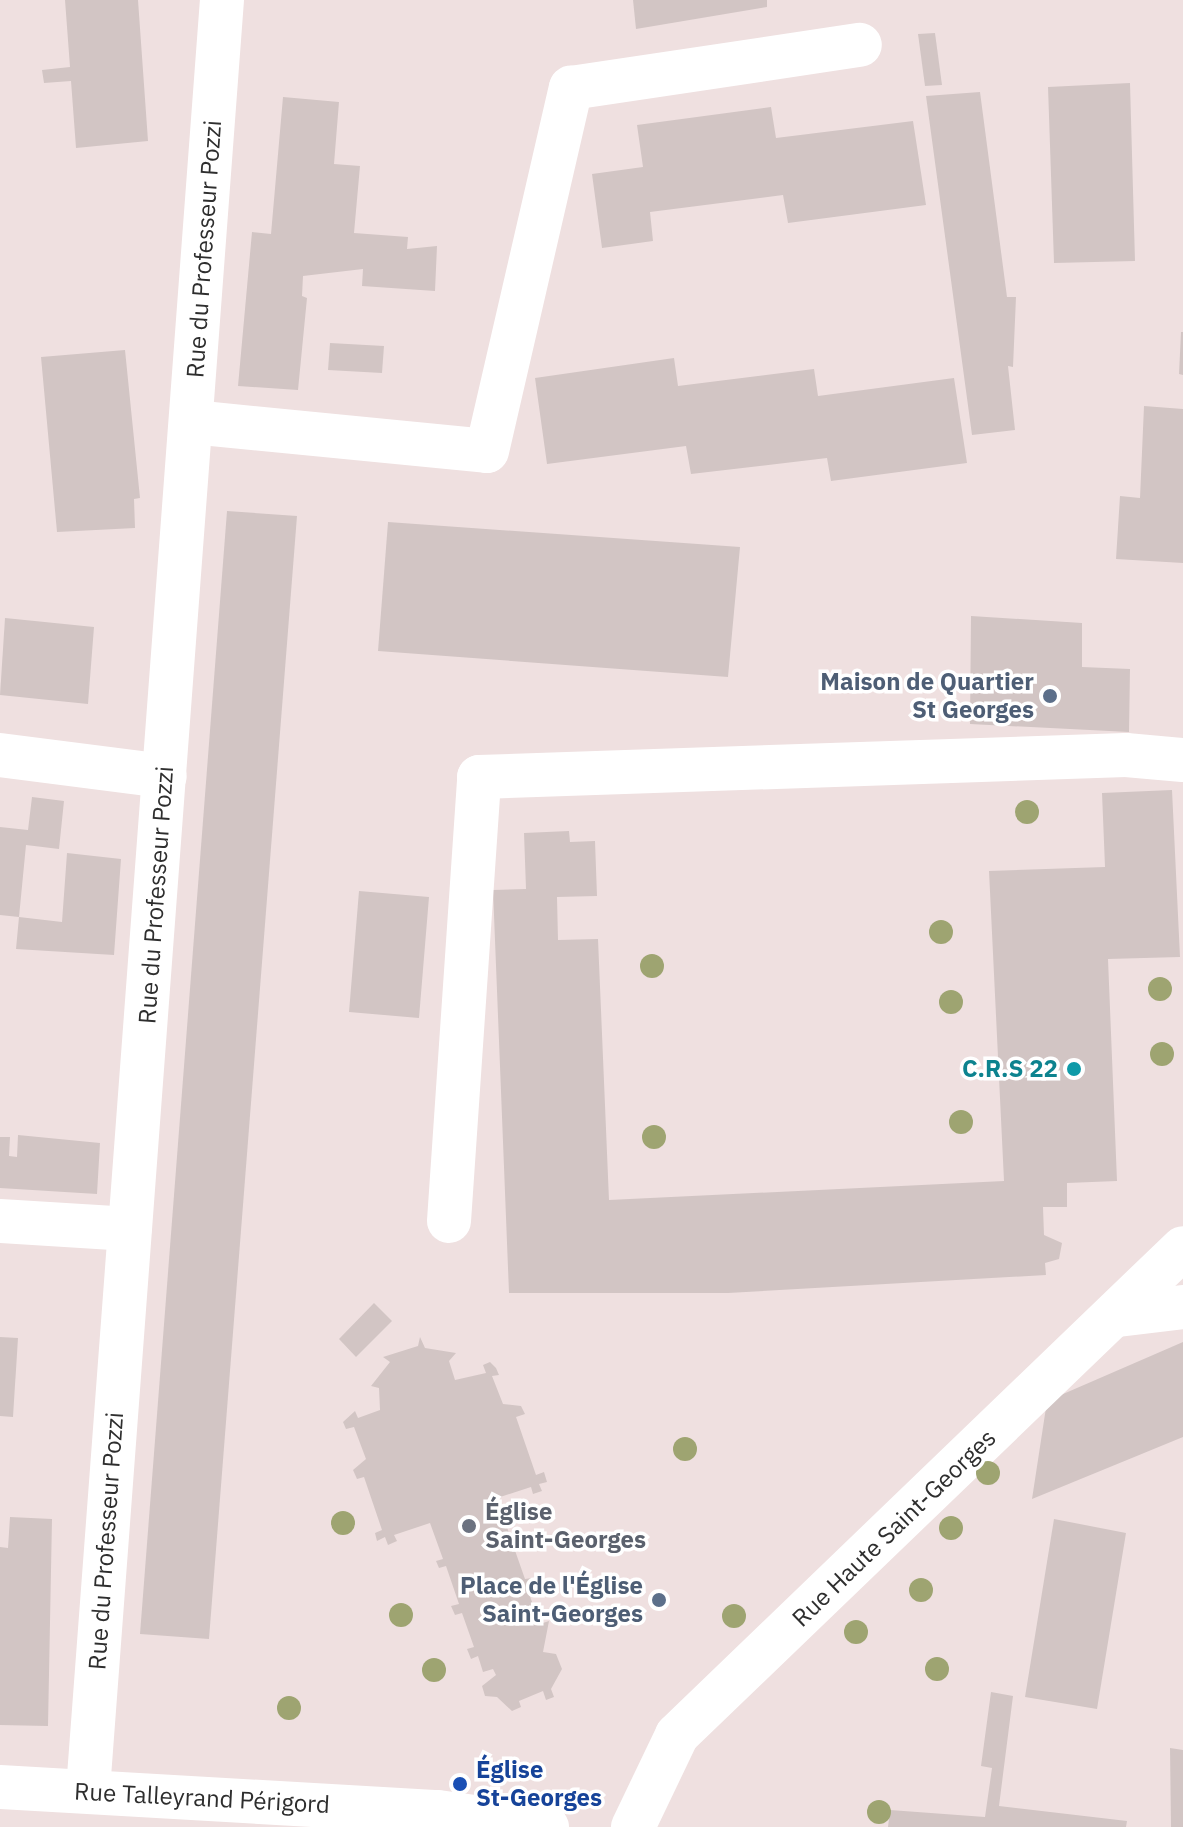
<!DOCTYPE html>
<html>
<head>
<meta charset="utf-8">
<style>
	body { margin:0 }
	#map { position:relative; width:1183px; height:1827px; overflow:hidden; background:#efe0e0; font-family:"IBM Plex Sans",sans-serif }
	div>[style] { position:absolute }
	.building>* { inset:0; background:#d2c5c4 }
	.minor>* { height:44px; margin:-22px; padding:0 22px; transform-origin:22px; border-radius:22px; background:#fff }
	.trees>* { width:24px; height:24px; margin:-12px; border-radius:50%; background:#9ea471 }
	.dots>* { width:22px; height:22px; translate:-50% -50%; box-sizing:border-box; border:4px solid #fff; border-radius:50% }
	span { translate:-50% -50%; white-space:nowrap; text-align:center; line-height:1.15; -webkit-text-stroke:7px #fff; paint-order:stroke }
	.street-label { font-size:24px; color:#2e2e2e }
	.service-label { font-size:24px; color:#4e5e75; font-weight:700 }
	.right { translate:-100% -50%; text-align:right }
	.culture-label { font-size:24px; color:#0d838f; font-weight:700 }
	.worship-label { font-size:24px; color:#5b616d; font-weight:700 }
	.left { translate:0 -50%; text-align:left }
	.transit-label { font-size:24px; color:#164399; font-weight:700 }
</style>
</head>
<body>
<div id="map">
	<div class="building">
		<div style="clip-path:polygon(65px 0,138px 0,148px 141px,76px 148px,71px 81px,44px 83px,42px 70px,70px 67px)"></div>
		<div style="clip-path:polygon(633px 0,767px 0,767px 7px,636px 29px)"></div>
		<div style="clip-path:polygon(935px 33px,942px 85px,925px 86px,918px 34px)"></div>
		<div style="clip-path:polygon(1130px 83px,1135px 261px,1054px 263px,1048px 87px)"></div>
		<div style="clip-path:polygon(980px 92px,1007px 297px,1016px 297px,1013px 367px,1008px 366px,1015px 430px,972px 435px,926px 96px)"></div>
		<div style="clip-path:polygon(283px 97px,339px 102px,334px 164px,360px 166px,354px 233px,408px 237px,407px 249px,437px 246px,435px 291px,362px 286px,363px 269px,303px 276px,302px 296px,307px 298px,298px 390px,238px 386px,252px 232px,271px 234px)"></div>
		<div style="clip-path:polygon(771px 107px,776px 138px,913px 121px,926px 205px,788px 223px,783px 195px,650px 212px,653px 241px,602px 248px,592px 174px,643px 167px,637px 125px)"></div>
		<div style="clip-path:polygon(1181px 332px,1183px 332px,1183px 375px,1179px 374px)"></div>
		<div style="clip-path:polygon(330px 343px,384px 346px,382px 373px,328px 370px)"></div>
		<div style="clip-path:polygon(125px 350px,140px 498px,134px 499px,135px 528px,57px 532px,41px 357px)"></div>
		<div style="clip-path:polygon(674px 358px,678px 386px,814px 369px,818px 396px,954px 378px,967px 463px,831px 481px,827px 458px,691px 474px,686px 446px,547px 464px,535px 378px)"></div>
		<div style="clip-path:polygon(1144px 406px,1183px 409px,1183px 563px,1116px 559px,1120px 496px,1140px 498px)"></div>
		<div style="clip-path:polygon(227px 511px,297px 516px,209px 1639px,140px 1634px)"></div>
		<div style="clip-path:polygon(388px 522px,740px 547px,728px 677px,378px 651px)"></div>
		<div style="clip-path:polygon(971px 616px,1082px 623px,1082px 667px,1130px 669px,1129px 732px,970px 724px)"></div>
		<div style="clip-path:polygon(5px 618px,94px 627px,88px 704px,0 695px)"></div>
		<div style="clip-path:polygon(1172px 790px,1180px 957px,1108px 959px,1117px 1181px,1067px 1183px,1067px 1207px,1043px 1207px,1044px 1235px,1062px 1243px,1059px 1259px,1045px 1263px,1046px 1275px,728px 1293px,509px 1293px,493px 890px,526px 889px,524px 833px,569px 831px,570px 842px,595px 841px,597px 896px,557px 897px,558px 940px,598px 939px,609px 1200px,1004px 1181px,989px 871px,1105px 867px,1102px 793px)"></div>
		<div style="clip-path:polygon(32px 797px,64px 801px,59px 849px,26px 845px,19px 917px,62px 922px,67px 853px,121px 859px,114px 955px,16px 949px,19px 917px,0 915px,0 827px,28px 830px)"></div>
		<div style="clip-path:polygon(359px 891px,429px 897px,419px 1018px,349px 1012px)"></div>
		<div style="clip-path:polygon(18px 1135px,100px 1143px,97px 1194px,0 1188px,0 1137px,10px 1137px,9px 1156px,17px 1157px)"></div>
		<div style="clip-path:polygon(374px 1303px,392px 1321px,356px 1357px,339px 1339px)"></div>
		<div style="clip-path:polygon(0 1337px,18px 1338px,13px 1417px,0 1416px)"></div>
		<div style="clip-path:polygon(420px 1337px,425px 1348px,456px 1353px,449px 1361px,455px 1380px,486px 1373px,483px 1365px,490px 1362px,496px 1368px,499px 1375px,492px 1376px,503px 1404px,521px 1406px,525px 1414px,516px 1417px,536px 1475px,544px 1472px,547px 1482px,539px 1484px,542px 1491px,533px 1494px,531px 1487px,497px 1498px,510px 1536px,515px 1533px,519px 1541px,512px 1542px,525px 1579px,532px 1578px,535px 1585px,527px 1588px,540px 1624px,549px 1621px,543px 1652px,556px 1654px,562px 1669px,551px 1689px,554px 1697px,546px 1700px,543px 1691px,519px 1701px,521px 1707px,512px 1711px,497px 1697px,485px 1696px,482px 1686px,496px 1675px,493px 1669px,483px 1672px,478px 1656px,471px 1659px,467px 1649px,474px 1647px,462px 1613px,455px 1615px,451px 1606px,459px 1604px,446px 1566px,439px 1568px,436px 1561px,443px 1559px,430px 1523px,394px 1535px,397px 1541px,388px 1545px,385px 1537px,377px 1541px,375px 1533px,382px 1530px,364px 1477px,357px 1479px,353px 1470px,366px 1459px,354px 1427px,346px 1429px,343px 1422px,355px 1411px,358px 1418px,380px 1410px,379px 1388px,371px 1386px,390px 1362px,383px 1357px,418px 1346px)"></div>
		<div style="clip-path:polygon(1183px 1342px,1183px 1437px,1032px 1499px,1047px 1401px)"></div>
		<div style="clip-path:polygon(10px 1517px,52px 1519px,48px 1726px,0 1725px,0 1547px,8px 1548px)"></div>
		<div style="clip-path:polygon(1054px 1519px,1126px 1533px,1097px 1709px,1025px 1697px)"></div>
		<div style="clip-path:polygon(991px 1692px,1013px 1696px,999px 1806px,1127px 1821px,1126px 1827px,888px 1827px,890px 1810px,985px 1817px,992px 1768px,981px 1766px)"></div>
		<div style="clip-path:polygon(1170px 1748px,1183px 1750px,1183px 1827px,1171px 1827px)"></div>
	</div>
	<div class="minor">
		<div style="left:192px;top:422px;width:296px;rotate:5.6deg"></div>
		<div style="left:487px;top:451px;width:373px;rotate:-77deg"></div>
		<div style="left:571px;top:88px;width:292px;rotate:-8.5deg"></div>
		<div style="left:0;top:755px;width:166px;rotate:7.3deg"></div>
		<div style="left:0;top:1221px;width:130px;rotate:3.5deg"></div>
		<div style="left:449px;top:1221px;width:445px;rotate:-86.1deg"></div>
		<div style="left:479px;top:777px;width:647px;rotate:-1.95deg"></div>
		<div style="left:1126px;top:755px;width:57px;rotate:5deg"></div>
		<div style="left:1118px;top:1315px;width:65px;rotate:-7deg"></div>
		<div style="left:0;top:1787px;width:439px;rotate:3.3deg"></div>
		<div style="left:438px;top:1812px;width:110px;rotate:7.8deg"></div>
		<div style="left:88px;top:1790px;width:1795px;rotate:-85.72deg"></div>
		<div style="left:633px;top:1827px;width:102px;rotate:-64.4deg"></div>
		<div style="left:677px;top:1735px;width:702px;rotate:-43.9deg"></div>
	</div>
	<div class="trees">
		<div style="left:1027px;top:812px"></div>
		<div style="left:941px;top:932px"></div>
		<div style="left:652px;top:966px"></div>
		<div style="left:1160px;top:989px"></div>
		<div style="left:951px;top:1002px"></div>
		<div style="left:1162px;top:1054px"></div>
		<div style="left:961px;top:1122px"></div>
		<div style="left:654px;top:1137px"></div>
		<div style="left:685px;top:1449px"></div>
		<div style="left:988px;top:1473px"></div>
		<div style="left:343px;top:1523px"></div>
		<div style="left:951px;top:1528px"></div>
		<div style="left:921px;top:1590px"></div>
		<div style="left:401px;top:1615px"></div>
		<div style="left:734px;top:1616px"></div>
		<div style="left:856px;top:1632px"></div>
		<div style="left:937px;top:1669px"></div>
		<div style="left:434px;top:1670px"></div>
		<div style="left:289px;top:1708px"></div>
		<div style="left:879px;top:1812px"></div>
	</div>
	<div class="dots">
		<div style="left:1050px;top:696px;background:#5c6f8a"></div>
		<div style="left:1074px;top:1069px;background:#0f9aa8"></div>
		<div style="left:469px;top:1526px;background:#6b7280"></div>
		<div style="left:659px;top:1600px;background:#5c6f8a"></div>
		<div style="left:460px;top:1784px;background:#1a4fb4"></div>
	</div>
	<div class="street-label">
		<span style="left:204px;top:249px;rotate:-86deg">Rue du Professeur Pozzi</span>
		<span style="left:156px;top:895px;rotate:-86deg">Rue du Professeur Pozzi</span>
		<span style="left:894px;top:1528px;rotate:-44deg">Rue Haute Saint-Georges</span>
		<span style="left:106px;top:1541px;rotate:-86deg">Rue du Professeur Pozzi</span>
		<span style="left:202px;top:1798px;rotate:3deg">Rue Talleyrand Périgord</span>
	</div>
	<div class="service-label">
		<span class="right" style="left:1034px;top:696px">Maison de Quartier<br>St Georges</span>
		<span class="right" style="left:643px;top:1600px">Place de l'Église<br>Saint-Georges</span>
	</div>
	<div class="culture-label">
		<span class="right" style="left:1058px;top:1069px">C.R.S 22</span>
	</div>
	<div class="worship-label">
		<span class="left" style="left:485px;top:1526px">Église<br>Saint-Georges</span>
	</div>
	<div class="transit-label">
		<span class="left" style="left:476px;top:1784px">Église<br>St-Georges</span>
	</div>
</div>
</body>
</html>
